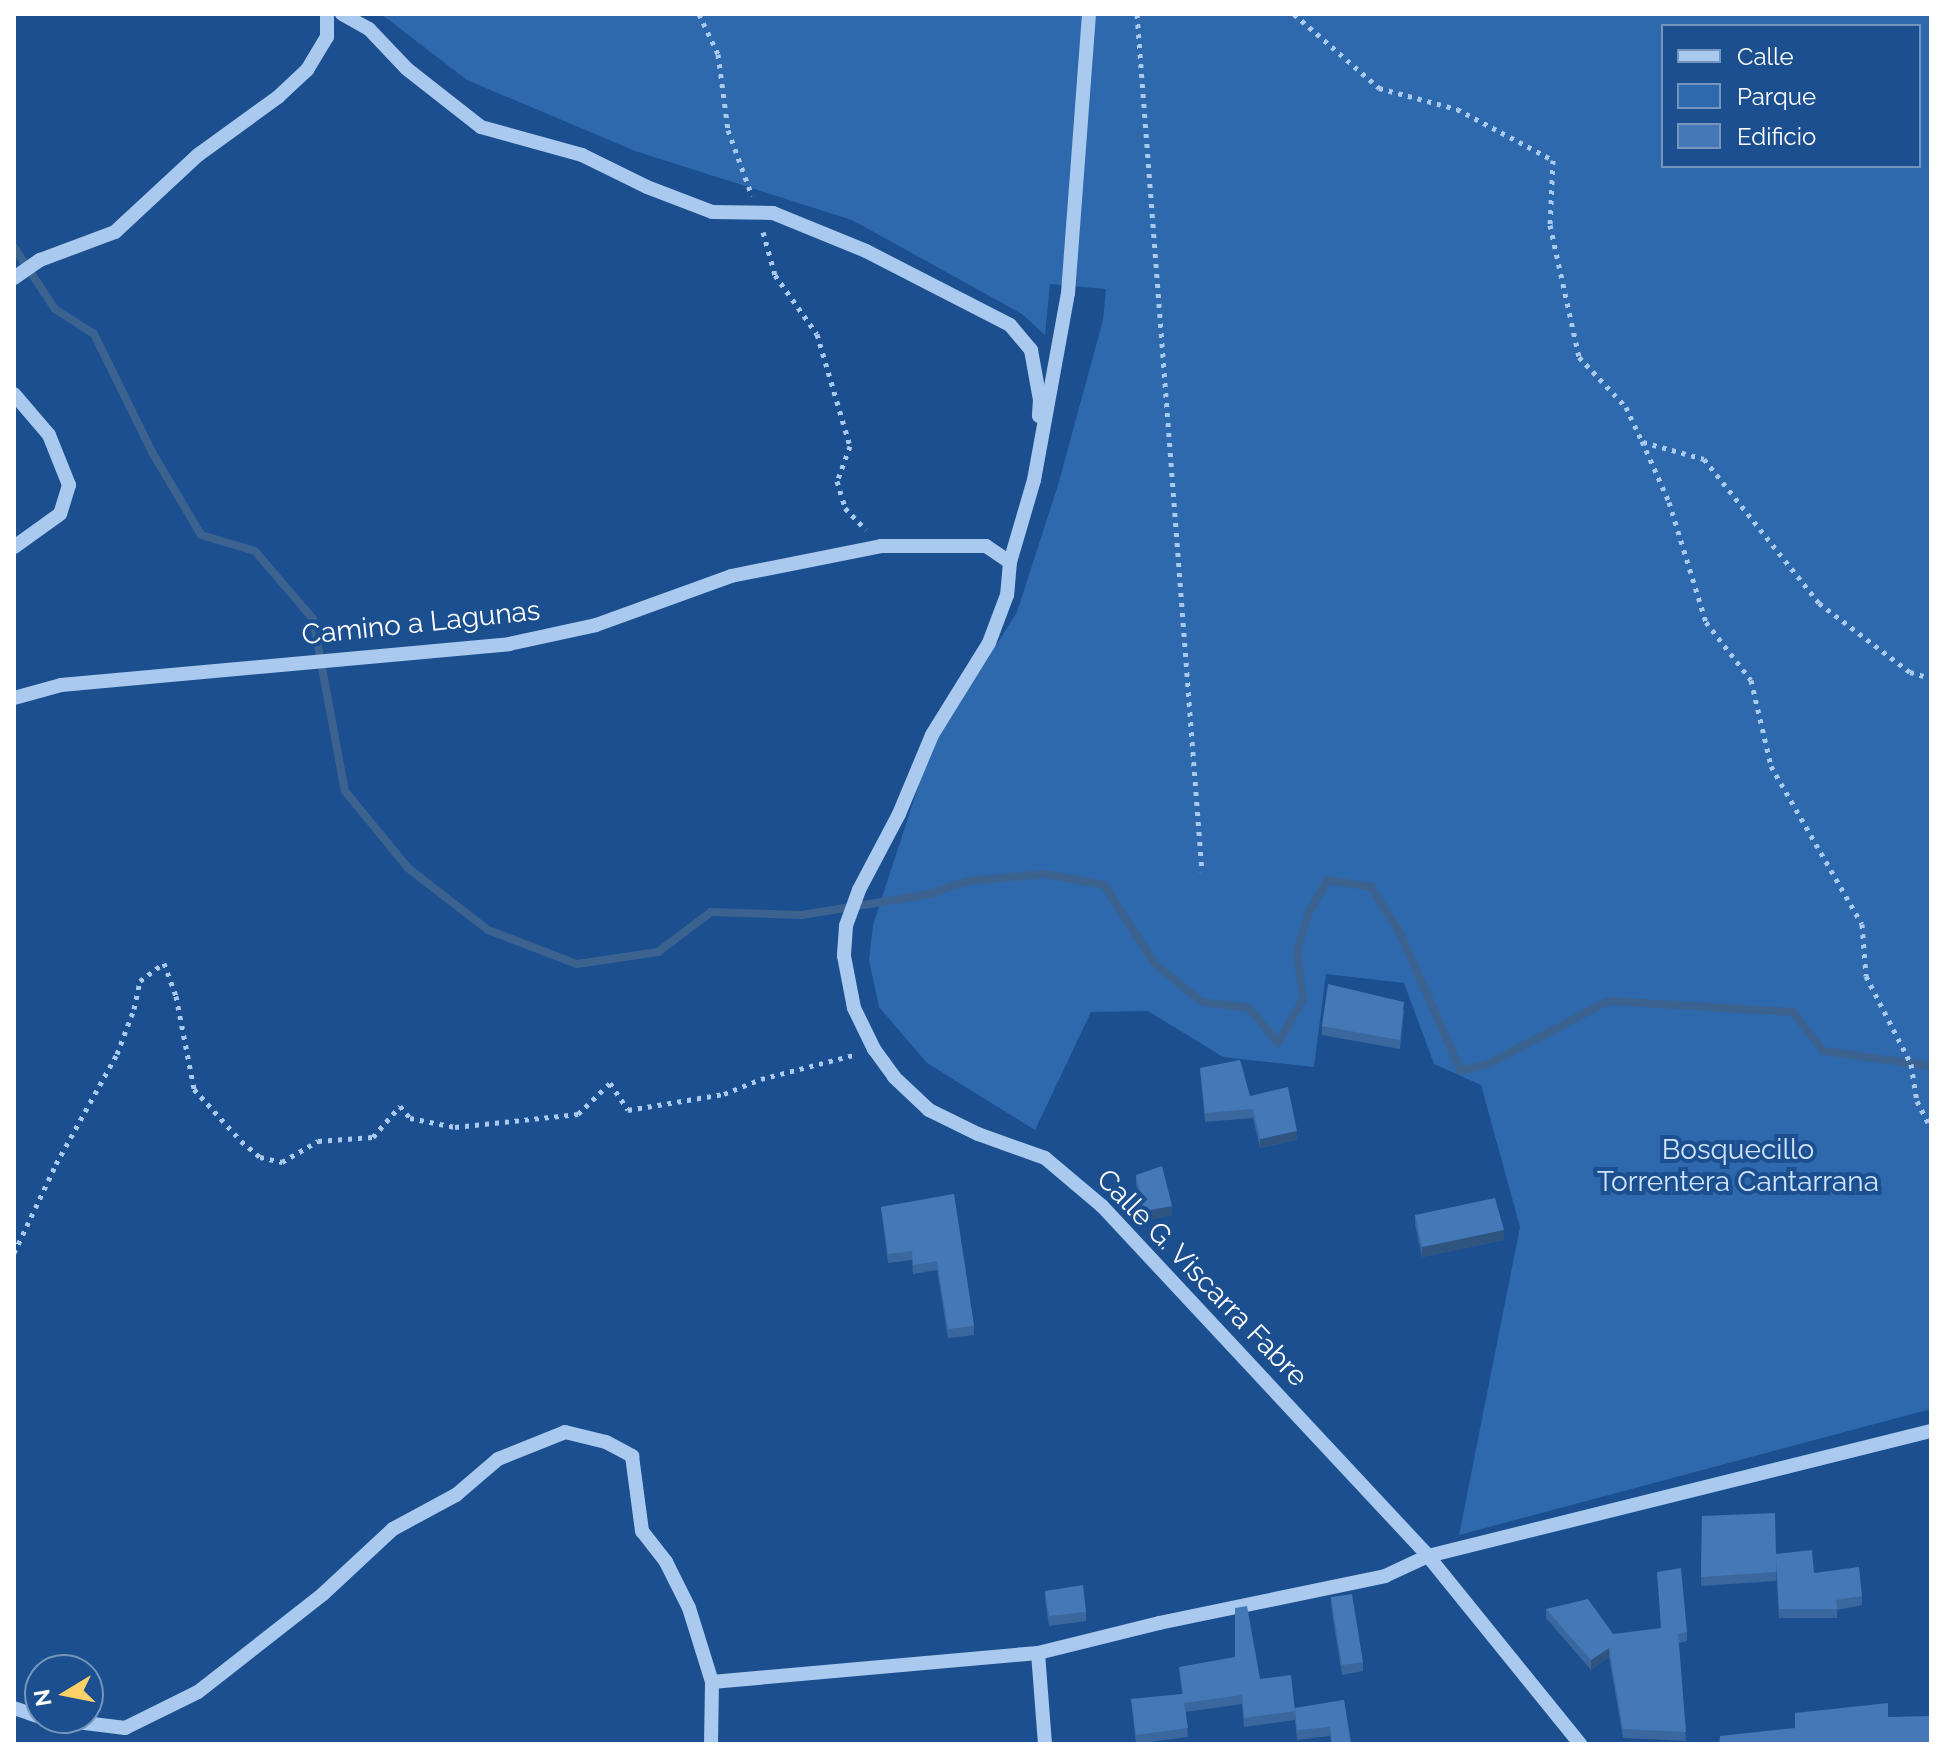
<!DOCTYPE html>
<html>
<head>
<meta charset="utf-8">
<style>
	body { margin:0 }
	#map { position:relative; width:1945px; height:1758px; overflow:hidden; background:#1b4f8f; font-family:Raleway,sans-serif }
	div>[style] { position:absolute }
	.green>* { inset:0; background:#2e69ad }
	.stream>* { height:8px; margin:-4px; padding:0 4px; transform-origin:4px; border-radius:4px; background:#3c6290 }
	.path>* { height:5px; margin-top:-2.5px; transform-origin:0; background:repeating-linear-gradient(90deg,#a9c9ee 0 4px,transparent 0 10px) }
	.minor>* { height:14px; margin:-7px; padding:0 7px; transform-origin:7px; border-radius:7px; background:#a9c9ee }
	.wall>* { inset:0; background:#3a679d }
	.shaded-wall>* { inset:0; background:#305480 }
	.building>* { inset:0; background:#4478b7 }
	span { translate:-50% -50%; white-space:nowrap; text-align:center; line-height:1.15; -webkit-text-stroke:8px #1b4f8f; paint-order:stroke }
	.street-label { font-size:28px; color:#fff }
	.park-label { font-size:28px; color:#cfe3fa }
	.frame { position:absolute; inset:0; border:16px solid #fff; pointer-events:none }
	.legend { position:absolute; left:1661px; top:24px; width:260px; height:144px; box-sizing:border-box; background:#1b4f8f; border:2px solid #7695bc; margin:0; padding:10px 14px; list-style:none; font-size:24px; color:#fff }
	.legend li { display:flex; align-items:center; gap:16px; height:40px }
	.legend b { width:40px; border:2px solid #7695bc }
	.north { position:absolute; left:24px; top:1654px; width:80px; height:80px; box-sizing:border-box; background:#1b4f8f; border:2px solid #7695bc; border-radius:50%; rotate:260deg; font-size:22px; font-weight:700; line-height:32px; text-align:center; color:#fff }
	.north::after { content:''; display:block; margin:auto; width:28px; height:36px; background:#ffd166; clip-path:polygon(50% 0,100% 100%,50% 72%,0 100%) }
</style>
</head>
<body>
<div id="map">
	<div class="green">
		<div style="clip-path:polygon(evenodd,381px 14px,1931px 14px,1931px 1409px,1459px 1535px,1520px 1227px,1481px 1085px,1434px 1064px,1404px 983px,1326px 974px,1314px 1067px,1223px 1057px,1148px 1011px,1091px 1012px,1035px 1130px,927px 1063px,879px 1007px,869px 960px,873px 925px,930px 751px,1017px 612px,1058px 485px,1103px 320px,1106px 289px,1050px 284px,1045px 335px,1022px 314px,852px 220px,635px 151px,467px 80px,381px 14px,1663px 26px,1919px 26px,1919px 166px,1663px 166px,1663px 26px)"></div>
	</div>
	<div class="stream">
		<div style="left:14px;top:247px;width:74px;rotate:56.5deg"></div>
		<div style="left:55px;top:309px;width:46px;rotate:32.7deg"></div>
		<div style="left:94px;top:334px;width:131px;rotate:63.8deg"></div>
		<div style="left:152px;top:452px;width:96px;rotate:59.4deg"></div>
		<div style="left:201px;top:535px;width:56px;rotate:16.5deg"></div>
		<div style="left:255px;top:551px;width:89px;rotate:49.5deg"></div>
		<div style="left:313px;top:619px;width:175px;rotate:79.5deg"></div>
		<div style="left:345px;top:791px;width:99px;rotate:50.7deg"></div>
		<div style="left:408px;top:868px;width:101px;rotate:37.8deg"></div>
		<div style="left:488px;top:930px;width:95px;rotate:20.9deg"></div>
		<div style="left:577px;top:964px;width:82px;rotate:-8.4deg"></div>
		<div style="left:658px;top:952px;width:66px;rotate:-37deg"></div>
		<div style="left:711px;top:912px;width:91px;rotate:1.9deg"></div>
		<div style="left:802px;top:915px;width:130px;rotate:-9.3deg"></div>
		<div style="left:930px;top:894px;width:39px;rotate:-19deg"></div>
		<div style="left:967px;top:881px;width:78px;rotate:-5.1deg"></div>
		<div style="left:1045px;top:874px;width:60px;rotate:10.6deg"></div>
		<div style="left:1104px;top:885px;width:94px;rotate:57.2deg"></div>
		<div style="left:1155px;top:964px;width:60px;rotate:39deg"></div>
		<div style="left:1202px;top:1002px;width:47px;rotate:7.3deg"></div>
		<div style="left:1249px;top:1008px;width:45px;rotate:50.4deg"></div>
		<div style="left:1278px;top:1043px;width:51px;rotate:-60.4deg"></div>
		<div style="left:1303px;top:999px;width:48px;rotate:-97.1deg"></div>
		<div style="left:1297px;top:951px;width:39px;rotate:-73deg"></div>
		<div style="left:1308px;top:914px;width:39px;rotate:-60deg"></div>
		<div style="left:1328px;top:880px;width:44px;rotate:9.2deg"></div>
		<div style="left:1371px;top:887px;width:54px;rotate:57.8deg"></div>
		<div style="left:1400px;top:933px;width:151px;rotate:66.2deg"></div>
		<div style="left:1461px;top:1071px;width:30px;rotate:-15deg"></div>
		<div style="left:1490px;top:1063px;width:133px;rotate:-27.7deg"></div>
		<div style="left:1608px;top:1001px;width:185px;rotate:3.4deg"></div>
		<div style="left:1793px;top:1012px;width:49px;rotate:52.4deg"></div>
		<div style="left:1823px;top:1051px;width:109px;rotate:7.9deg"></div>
	</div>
	<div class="path">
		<div style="left:699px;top:14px;width:44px;rotate:64.6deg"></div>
		<div style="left:718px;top:54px;width:77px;rotate:82.5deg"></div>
		<div style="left:728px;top:130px;width:70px;rotate:70deg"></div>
		<div style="left:1137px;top:14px;width:860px;rotate:85.67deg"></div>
		<div style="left:1294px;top:14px;width:113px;rotate:41deg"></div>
		<div style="left:1379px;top:88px;width:81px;rotate:15.1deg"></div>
		<div style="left:1457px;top:109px;width:109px;rotate:28deg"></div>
		<div style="left:1553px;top:160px;width:65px;rotate:92.6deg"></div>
		<div style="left:1550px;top:225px;width:135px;rotate:77.6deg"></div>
		<div style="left:1579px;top:357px;width:69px;rotate:46.8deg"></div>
		<div style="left:1626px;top:407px;width:38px;rotate:65deg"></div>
		<div style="left:1642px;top:441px;width:67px;rotate:66.1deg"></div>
		<div style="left:1669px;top:502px;width:126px;rotate:72.9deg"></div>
		<div style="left:1706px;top:622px;width:73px;rotate:52.2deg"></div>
		<div style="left:1751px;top:680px;width:88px;rotate:76.9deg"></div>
		<div style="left:1771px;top:766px;width:182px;rotate:60.1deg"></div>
		<div style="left:1862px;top:924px;width:52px;rotate:85.6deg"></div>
		<div style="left:1866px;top:976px;width:99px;rotate:62.9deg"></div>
		<div style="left:1911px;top:1064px;width:37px;rotate:81deg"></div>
		<div style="left:1917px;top:1101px;width:30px;rotate:63deg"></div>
		<div style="left:763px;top:232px;width:45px;rotate:74.4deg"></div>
		<div style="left:775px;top:275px;width:72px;rotate:54.6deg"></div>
		<div style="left:817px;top:334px;width:117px;rotate:73.6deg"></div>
		<div style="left:850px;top:446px;width:37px;rotate:110deg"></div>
		<div style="left:837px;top:481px;width:28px;rotate:73deg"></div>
		<div style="left:845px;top:508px;width:30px;rotate:46deg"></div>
		<div style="left:1643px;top:442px;width:63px;rotate:15.6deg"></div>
		<div style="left:1704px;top:459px;width:184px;rotate:51.4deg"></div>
		<div style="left:1819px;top:603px;width:114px;rotate:37.2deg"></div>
		<div style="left:1910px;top:672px;width:22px;rotate:16deg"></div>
		<div style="left:14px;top:1253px;width:98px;rotate:-64.7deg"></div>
		<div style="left:56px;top:1164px;width:126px;rotate:-61deg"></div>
		<div style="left:117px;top:1054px;width:48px;rotate:-69.3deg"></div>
		<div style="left:134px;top:1009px;width:29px;rotate:-78deg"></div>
		<div style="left:140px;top:981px;width:30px;rotate:-37deg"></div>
		<div style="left:164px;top:963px;width:35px;rotate:70deg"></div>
		<div style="left:176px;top:996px;width:95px;rotate:79deg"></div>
		<div style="left:194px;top:1089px;width:70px;rotate:47.9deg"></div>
		<div style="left:241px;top:1141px;width:25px;rotate:40deg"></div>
		<div style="left:260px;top:1157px;width:23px;rotate:13deg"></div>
		<div style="left:282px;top:1162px;width:42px;rotate:-30.3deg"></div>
		<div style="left:318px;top:1141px;width:55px;rotate:-4.2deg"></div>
		<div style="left:373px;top:1137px;width:41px;rotate:-48.9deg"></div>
		<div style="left:400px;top:1106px;width:16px;rotate:50deg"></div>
		<div style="left:410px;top:1118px;width:46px;rotate:11.3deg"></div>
		<div style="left:455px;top:1127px;width:124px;rotate:-6deg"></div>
		<div style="left:578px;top:1114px;width:45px;rotate:-44.1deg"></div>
		<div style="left:610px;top:1083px;width:32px;rotate:56deg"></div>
		<div style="left:628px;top:1110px;width:97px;rotate:-9.5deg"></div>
		<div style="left:724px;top:1094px;width:40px;rotate:-22deg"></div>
		<div style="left:761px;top:1079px;width:99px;rotate:-14.6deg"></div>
	</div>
	<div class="minor">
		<div style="left:342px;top:14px;width:31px;rotate:29deg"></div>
		<div style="left:369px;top:29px;width:55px;rotate:46.5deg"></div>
		<div style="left:407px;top:69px;width:94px;rotate:38.1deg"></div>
		<div style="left:481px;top:127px;width:105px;rotate:15.5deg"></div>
		<div style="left:582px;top:155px;width:72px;rotate:26.2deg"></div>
		<div style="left:647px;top:187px;width:70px;rotate:21deg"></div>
		<div style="left:712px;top:212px;width:61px;rotate:0.9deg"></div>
		<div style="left:773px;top:213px;width:100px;rotate:22.2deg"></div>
		<div style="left:866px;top:251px;width:162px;rotate:27.2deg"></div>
		<div style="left:1010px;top:325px;width:33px;rotate:50deg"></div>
		<div style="left:1031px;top:350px;width:51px;rotate:79.8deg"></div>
		<div style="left:1040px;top:400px;width:16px;rotate:94deg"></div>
		<div style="left:1089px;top:14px;width:280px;rotate:94.3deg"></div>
		<div style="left:1068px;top:293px;width:190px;rotate:100.3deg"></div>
		<div style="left:1034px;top:480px;width:85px;rotate:106.3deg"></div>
		<div style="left:1010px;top:562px;width:33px;rotate:95deg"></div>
		<div style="left:1007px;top:595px;width:51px;rotate:110.6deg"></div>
		<div style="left:989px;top:643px;width:108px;rotate:121.8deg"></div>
		<div style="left:932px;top:735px;width:86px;rotate:112.7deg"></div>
		<div style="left:899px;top:814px;width:86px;rotate:117.8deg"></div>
		<div style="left:859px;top:890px;width:38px;rotate:110deg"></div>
		<div style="left:846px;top:926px;width:30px;rotate:94deg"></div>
		<div style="left:844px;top:956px;width:53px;rotate:79.1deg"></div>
		<div style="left:854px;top:1008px;width:46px;rotate:64deg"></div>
		<div style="left:874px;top:1049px;width:34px;rotate:54deg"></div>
		<div style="left:894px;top:1077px;width:48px;rotate:43.3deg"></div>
		<div style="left:929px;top:1110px;width:55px;rotate:26.1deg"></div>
		<div style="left:978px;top:1134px;width:71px;rotate:19.7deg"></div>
		<div style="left:1045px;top:1158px;width:75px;rotate:40.1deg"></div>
		<div style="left:1102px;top:1206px;width:478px;rotate:47deg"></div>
		<div style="left:1428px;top:1556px;width:242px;rotate:51deg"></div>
		<div style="left:14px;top:278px;width:32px;rotate:-35deg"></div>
		<div style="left:40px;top:260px;width:80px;rotate:-20.5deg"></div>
		<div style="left:115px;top:232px;width:113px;rotate:-42.9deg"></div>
		<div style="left:198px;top:155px;width:99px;rotate:-35.9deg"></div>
		<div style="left:278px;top:97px;width:40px;rotate:-43deg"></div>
		<div style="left:307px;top:70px;width:39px;rotate:-59deg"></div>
		<div style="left:327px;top:37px;width:23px;rotate:-90deg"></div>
		<div style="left:14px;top:394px;width:54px;rotate:49.5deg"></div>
		<div style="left:49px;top:435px;width:54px;rotate:68.2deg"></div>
		<div style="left:69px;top:485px;width:30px;rotate:107deg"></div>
		<div style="left:60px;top:514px;width:57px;rotate:144.3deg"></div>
		<div style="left:14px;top:698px;width:49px;rotate:-15.5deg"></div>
		<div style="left:61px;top:685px;width:450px;rotate:-5.2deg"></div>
		<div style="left:509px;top:644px;width:89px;rotate:-12.3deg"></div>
		<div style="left:596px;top:625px;width:144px;rotate:-19.9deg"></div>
		<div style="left:731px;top:576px;width:153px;rotate:-11.3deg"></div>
		<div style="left:881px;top:546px;width:105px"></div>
		<div style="left:986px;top:546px;width:29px;rotate:34deg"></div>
		<div style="left:1038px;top:1653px;width:91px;rotate:85.6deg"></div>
		<div style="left:712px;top:1682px;width:327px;rotate:-5.1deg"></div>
		<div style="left:1038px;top:1653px;width:125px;rotate:-13.9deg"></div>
		<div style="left:1159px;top:1623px;width:231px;rotate:-11.7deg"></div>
		<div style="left:1385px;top:1576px;width:47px;rotate:-24.9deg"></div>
		<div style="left:1428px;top:1556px;width:518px;rotate:-13.96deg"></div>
		<div style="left:14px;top:1708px;width:28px;rotate:19deg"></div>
		<div style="left:44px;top:1718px;width:82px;rotate:7deg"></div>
		<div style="left:125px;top:1728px;width:81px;rotate:-26.3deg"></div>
		<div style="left:198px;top:1692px;width:159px;rotate:-38.1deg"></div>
		<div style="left:323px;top:1594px;width:96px;rotate:-42.9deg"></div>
		<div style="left:393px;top:1529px;width:72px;rotate:-28.4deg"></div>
		<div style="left:456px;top:1495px;width:55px;rotate:-40.6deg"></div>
		<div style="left:498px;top:1459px;width:72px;rotate:-21.9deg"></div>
		<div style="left:565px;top:1432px;width:42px;rotate:13.7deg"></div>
		<div style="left:606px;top:1442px;width:30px;rotate:28deg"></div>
		<div style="left:632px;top:1456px;width:76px;rotate:82.4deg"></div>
		<div style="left:642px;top:1531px;width:39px;rotate:52deg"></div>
		<div style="left:666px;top:1562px;width:51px;rotate:63.4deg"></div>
		<div style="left:689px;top:1608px;width:77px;rotate:72.7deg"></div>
		<div style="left:712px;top:1682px;width:62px;rotate:90.9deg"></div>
	</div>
	<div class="wall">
		<div style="clip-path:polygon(1404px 1011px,1400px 1049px,1322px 1035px,1322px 1026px)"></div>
		<div style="clip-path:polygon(1200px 1068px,1250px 1096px,1297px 1140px,1260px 1148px,1253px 1118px,1205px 1122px)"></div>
		<div style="clip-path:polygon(1136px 1175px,1172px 1215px,1144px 1221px,1136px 1184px)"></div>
		<div style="clip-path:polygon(954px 1194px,974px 1326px,974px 1335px,948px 1338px,937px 1270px,913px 1274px,912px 1260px,888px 1263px,881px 1207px)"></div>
		<div style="clip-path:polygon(1415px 1215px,1504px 1240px,1422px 1257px,1415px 1224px)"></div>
		<div style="clip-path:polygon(1702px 1516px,1862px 1596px,1862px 1605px,1837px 1610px,1837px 1618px,1779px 1618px,1776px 1568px,1776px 1581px,1701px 1586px)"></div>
		<div style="clip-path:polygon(1045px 1591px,1086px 1612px,1086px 1621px,1049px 1626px,1045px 1600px)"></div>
		<div style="clip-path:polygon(1331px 1597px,1363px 1662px,1363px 1671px,1342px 1675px,1331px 1606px)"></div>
		<div style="clip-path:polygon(1546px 1609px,1613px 1634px,1687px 1632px,1687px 1641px,1679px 1643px,1686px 1741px,1623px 1738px,1609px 1657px,1591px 1670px,1546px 1618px)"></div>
		<div style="clip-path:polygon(1179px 1667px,1260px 1679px,1295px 1708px,1344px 1700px,1351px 1744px,1331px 1744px,1330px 1736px,1297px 1740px,1295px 1720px,1244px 1727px,1242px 1704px,1186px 1712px,1188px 1737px,1136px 1744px,1131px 1699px,1182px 1694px)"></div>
	</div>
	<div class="shaded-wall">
		<div style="clip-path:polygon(1297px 1131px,1297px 1140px,1260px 1148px,1260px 1139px)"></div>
		<div style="clip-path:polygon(1172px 1206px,1172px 1215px,1144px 1221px,1144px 1211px)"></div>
		<div style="clip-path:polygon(1504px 1230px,1504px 1240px,1422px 1257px,1422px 1247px)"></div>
		<div style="clip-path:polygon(1609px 1648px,1609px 1657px,1591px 1670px,1591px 1660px)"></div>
	</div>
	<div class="building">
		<div style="clip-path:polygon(1328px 984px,1404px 1002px,1400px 1040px,1322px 1026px)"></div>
		<div style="clip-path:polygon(1240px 1060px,1250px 1096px,1288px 1087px,1297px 1131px,1260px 1139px,1253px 1109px,1205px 1113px,1200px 1068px)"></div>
		<div style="clip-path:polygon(1162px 1166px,1172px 1206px,1144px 1211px,1136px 1175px)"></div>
		<div style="clip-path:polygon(954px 1194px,974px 1326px,948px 1329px,937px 1261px,913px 1265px,912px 1251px,888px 1254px,881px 1207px)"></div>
		<div style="clip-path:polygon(1495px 1198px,1504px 1230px,1422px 1247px,1415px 1215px)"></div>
		<div style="clip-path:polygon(1775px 1513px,1776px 1554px,1812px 1550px,1814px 1573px,1859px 1567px,1862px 1596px,1836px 1600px,1837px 1609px,1779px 1609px,1776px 1557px,1776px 1572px,1701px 1577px,1702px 1516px)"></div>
		<div style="clip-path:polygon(1681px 1568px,1687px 1632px,1678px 1634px,1686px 1732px,1623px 1729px,1609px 1648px,1591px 1660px,1546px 1609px,1588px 1599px,1613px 1634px,1661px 1628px,1657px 1572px)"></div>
		<div style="clip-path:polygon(1083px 1585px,1086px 1612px,1049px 1616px,1045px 1591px)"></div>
		<div style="clip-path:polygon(1352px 1594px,1363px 1662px,1342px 1665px,1331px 1597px)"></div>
		<div style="clip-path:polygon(1247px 1606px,1260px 1679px,1291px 1675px,1295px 1711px,1244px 1718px,1242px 1695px,1184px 1703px,1188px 1728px,1136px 1735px,1131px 1699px,1183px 1694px,1179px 1667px,1235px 1657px,1235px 1608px)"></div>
		<div style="clip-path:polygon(1344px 1700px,1351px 1744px,1332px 1744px,1330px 1727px,1297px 1730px,1295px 1708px)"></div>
		<div style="clip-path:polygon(1888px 1703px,1888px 1717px,1931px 1716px,1931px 1744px,1719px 1744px,1720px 1736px,1795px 1728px,1795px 1713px)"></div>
	</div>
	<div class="street-label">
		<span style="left:421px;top:623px;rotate:-6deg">Camino a Lagunas</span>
		<span style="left:1202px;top:1278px;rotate:46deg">Calle G. Viscarra Fabre</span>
	</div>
	<div class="park-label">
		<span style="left:1738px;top:1166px">Bosquecillo<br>Torrentera Cantarrana</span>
	</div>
	<div class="frame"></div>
	<ul class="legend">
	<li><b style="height:10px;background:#a9c9ee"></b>Calle</li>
	<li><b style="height:22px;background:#2e69ad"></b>Parque</li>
	<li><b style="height:22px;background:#4478b7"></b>Edificio</li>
	</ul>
	<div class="north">N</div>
</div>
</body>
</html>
